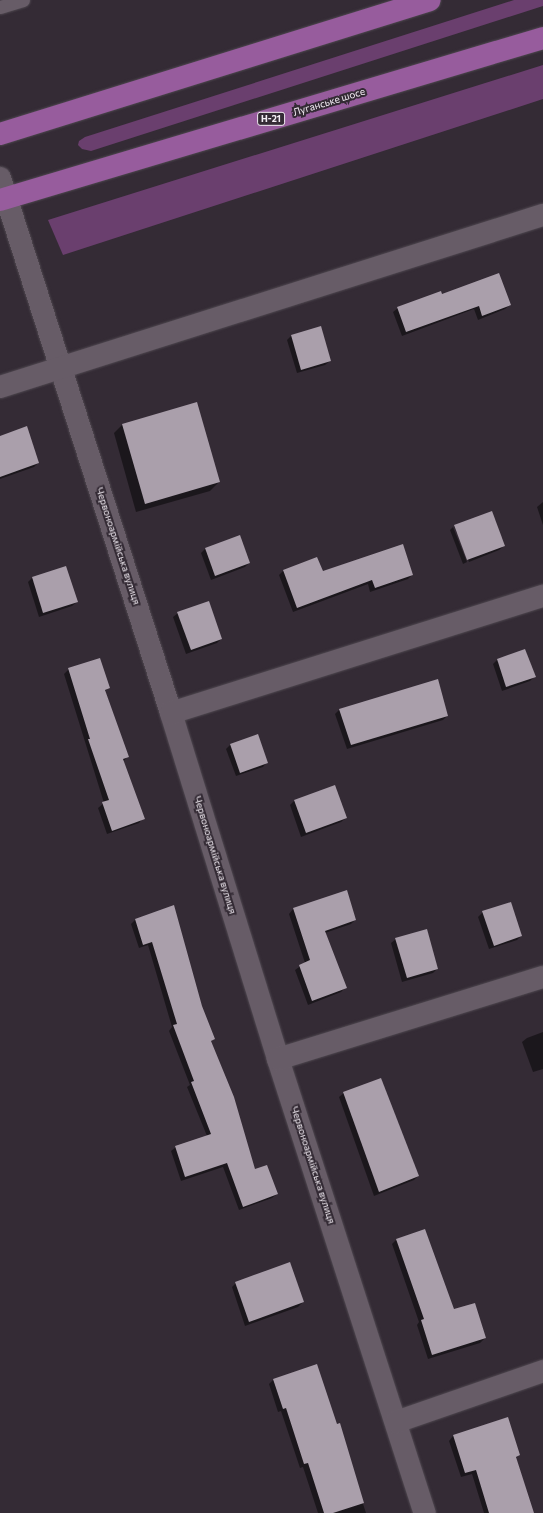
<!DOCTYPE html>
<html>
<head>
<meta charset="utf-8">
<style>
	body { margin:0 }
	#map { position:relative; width:543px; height:1513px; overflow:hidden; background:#342b35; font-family:Commissioner,sans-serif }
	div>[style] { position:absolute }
	.green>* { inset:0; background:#6a3f6e }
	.shadow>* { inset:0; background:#0007 }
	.building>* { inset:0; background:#aa9fab }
	.roads { filter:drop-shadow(0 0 1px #4f4850) drop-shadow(0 0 1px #4f4850) }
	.service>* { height:13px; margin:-6.5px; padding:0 6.5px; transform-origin:6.5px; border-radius:6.5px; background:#675c67 }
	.minor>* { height:22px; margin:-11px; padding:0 11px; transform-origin:11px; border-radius:11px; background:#675c67 }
	.primary>* { height:22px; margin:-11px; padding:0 11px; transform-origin:11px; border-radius:11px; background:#975c9d }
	span { translate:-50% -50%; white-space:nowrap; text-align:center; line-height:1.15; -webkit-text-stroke:4px #342b35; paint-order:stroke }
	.shield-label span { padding:1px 3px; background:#342b35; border:1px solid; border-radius:3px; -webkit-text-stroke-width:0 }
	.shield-label { font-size:9px; color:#f4eef5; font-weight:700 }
	.street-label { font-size:10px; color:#f4eef5 }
</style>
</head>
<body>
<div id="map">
	<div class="green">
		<div style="clip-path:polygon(514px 0,543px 0,543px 6px,91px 151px,82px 149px,78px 145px,79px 141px,85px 137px)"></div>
		<div style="clip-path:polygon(543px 65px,543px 99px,63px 255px,48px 220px)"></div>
	</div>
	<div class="shadow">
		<div style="clip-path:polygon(442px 295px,510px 305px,505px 309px,478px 320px,474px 309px,402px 336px,393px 312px,398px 308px)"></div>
		<div style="clip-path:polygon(291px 336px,330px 361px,325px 365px,297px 373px,287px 340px)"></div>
		<div style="clip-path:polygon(122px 425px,219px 482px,210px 491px,136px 512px,114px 433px)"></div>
		<div style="clip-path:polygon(0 437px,38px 463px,34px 467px,0 479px)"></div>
		<div style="clip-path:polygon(543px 502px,543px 525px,537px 507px)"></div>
		<div style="clip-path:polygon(454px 526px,504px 546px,499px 550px,469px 562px)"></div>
		<div style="clip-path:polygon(453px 527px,467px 562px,463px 564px,450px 530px)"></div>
		<div style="clip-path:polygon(239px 537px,249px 563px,245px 567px,211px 580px,201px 553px,205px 549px)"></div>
		<div style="clip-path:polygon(283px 571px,322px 572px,412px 575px,408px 579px,370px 592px,368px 584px,293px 612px,279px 575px)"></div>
		<div style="clip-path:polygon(32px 578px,77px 602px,72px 606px,39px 617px,28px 582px)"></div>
		<div style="clip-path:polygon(178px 613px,221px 639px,217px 643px,186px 654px,173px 617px)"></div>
		<div style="clip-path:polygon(525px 650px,534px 677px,530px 681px,502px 691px,493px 664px,497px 660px)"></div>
		<div style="clip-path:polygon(69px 669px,108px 688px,105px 691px,127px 757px,123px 762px,143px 818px,139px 823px,107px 834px,98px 808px,104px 803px,64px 674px)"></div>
		<div style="clip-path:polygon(339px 710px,447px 716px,443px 720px,347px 749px,335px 714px)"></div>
		<div style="clip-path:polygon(257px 735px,267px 762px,263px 767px,236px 776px,226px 749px,230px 745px)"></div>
		<div style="clip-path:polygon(334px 786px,346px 818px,341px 822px,301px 837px,290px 805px,294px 801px)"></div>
		<div style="clip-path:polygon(346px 892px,355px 920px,351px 924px,325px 933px,345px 988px,341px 992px,308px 1005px,295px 970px,305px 963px,289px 914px,293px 909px)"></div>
		<div style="clip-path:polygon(173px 907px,201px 1006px,214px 1039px,210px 1042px,255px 1171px,277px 1194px,272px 1198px,239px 1210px,223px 1167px,181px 1181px,171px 1151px,176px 1147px,207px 1136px,187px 1087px,190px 1085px,169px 1031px,172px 1027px,148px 945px,139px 948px,131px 924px,135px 920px)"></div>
		<div style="clip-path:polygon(483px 912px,521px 936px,517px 940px,489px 949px,478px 917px)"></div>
		<div style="clip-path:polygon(396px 939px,437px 969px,433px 973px,402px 982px,391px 943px)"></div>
		<div style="clip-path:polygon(543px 1032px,543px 1069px,533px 1072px,522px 1042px,527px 1038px)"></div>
		<div style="clip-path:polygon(344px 1093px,418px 1176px,414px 1180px,374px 1196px,339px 1097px)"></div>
		<div style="clip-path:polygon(396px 1240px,453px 1311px,485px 1338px,480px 1343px,428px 1359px,417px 1325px,419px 1322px,392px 1244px)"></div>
		<div style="clip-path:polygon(236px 1283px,303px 1302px,298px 1307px,245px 1326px,232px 1287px)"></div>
		<div style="clip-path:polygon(273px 1380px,346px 1452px,366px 1513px,318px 1513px,303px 1467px,300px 1468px,281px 1411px,278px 1412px,269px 1384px)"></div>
		<div style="clip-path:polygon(507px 1418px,519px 1455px,516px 1458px,533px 1513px,484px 1513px,472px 1474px,461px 1477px,449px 1441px,453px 1436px)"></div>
	</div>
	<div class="building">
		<div style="clip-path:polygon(499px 273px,511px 305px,482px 316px,479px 306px,406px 332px,397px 307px,441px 291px,442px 294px)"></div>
		<div style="clip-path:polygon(321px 326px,331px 361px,301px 370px,291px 335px)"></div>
		<div style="clip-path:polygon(197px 402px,220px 482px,145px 504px,122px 424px)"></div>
		<div style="clip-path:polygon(27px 426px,39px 463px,0 477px,0 436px)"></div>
		<div style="clip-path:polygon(492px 511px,505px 546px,467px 560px,454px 525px)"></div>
		<div style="clip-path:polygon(240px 535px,250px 563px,215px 576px,205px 548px)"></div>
		<div style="clip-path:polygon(403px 544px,413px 575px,375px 588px,372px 580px,297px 608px,283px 570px,317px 557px,323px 571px)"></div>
		<div style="clip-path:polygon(66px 566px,78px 602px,43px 613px,32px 577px)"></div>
		<div style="clip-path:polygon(209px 601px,222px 639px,191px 650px,177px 612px)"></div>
		<div style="clip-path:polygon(525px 649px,536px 677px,506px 687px,497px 659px)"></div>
		<div style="clip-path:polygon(100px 658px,110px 688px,105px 690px,129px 757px,123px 759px,145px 819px,112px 831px,102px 802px,109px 800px,88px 739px,90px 739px,68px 668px)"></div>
		<div style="clip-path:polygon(438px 679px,448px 716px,351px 745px,339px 709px)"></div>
		<div style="clip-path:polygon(258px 734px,268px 763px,240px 773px,230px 744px)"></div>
		<div style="clip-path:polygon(335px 785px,347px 818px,306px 833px,294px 800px)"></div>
		<div style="clip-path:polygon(347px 890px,356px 920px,325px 931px,347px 988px,312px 1001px,299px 965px,310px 960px,293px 908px)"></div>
		<div style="clip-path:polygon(511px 902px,522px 936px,494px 946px,482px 911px)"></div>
		<div style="clip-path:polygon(174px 905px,202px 1006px,215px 1039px,211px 1041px,234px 1097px,255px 1169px,267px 1165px,278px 1194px,243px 1207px,227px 1163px,185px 1177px,175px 1146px,211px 1134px,191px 1082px,194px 1081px,173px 1025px,177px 1024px,152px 942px,143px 945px,135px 919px)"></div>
		<div style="clip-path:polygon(427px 929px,438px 969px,407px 978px,395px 938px)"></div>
		<div style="clip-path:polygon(381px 1078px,419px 1176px,379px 1192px,343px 1092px)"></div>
		<div style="clip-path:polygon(425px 1229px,454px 1309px,475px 1303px,486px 1338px,432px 1355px,421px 1320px,424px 1319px,396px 1239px)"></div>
		<div style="clip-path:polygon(290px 1262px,304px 1302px,249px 1322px,235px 1282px)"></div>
		<div style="clip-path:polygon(317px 1364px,337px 1424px,340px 1423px,364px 1503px,333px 1513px,324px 1513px,308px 1463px,304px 1464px,286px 1408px,283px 1409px,273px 1379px)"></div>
		<div style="clip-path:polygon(508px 1417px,520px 1455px,516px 1457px,534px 1513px,489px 1513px,476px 1470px,465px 1473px,453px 1435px)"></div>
	</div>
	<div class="roads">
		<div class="service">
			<div style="left:0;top:7px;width:24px;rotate:-17deg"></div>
		</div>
		<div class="minor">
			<div style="left:0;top:178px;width:562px;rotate:72.27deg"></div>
			<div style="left:171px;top:713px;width:362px;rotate:72.8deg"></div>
			<div style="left:278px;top:1059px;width:477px;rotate:72.1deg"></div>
			<div style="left:0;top:387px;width:570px;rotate:-17.58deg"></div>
			<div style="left:171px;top:713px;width:390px;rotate:-17.5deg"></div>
			<div style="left:278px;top:1059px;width:277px;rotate:-17.2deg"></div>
			<div style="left:396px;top:1422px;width:156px;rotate:-19.1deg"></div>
		</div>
		<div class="primary">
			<div style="left:0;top:134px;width:450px;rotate:-17.3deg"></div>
			<div style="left:0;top:200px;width:567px;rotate:-16.61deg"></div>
		</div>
	</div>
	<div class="shield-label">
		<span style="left:271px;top:119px">Н-21</span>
	</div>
	<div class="street-label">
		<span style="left:329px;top:102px;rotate:-17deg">Луганське шосе</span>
		<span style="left:118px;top:546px;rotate:72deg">Червоноармійська вулиця</span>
		<span style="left:215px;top:855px;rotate:73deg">Червоноармійська вулиця</span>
		<span style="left:313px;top:1165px;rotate:72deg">Червоноармійська вулиця</span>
	</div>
</div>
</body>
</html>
